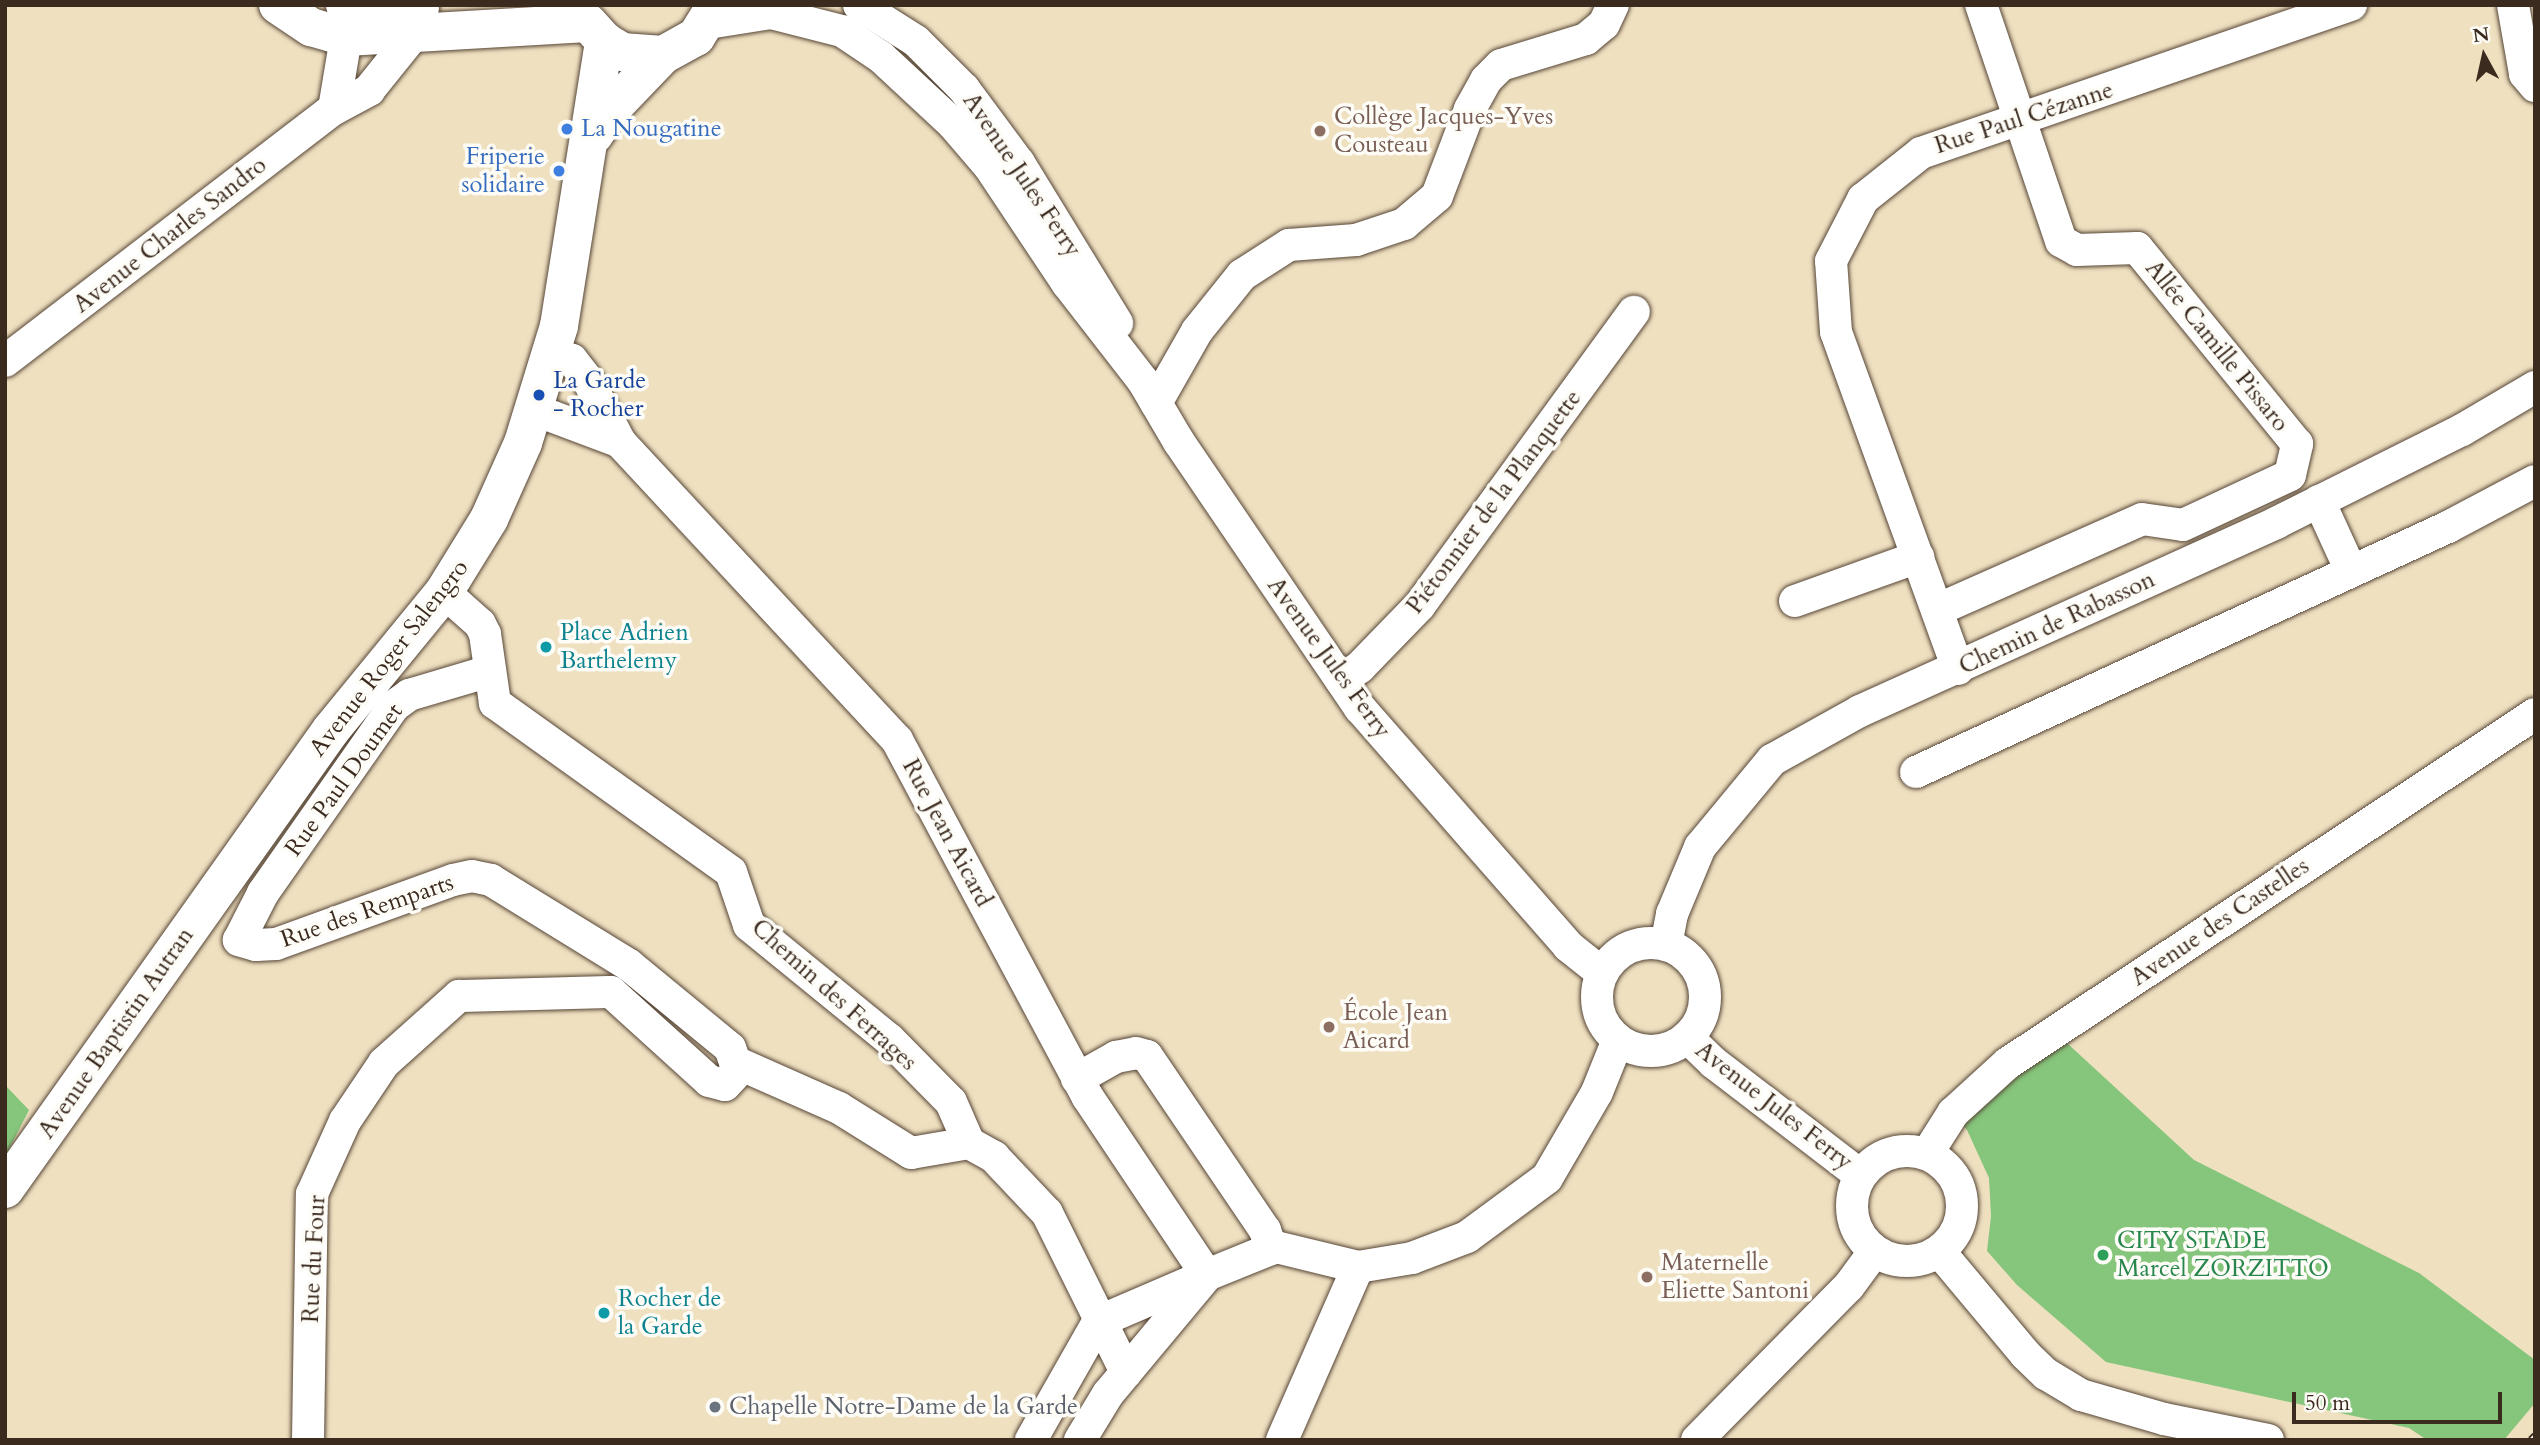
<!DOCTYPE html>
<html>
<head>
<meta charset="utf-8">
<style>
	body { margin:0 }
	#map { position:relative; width:2540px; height:1445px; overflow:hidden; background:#efe0c0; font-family:Cardo,serif }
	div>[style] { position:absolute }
	.green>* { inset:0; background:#86c57c }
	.roads { filter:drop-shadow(0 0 2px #564536) drop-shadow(0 0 2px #564536) }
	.minor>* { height:32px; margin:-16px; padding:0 16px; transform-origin:16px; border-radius:16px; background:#fff }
	.minor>.ring { margin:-16px; padding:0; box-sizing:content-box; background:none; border:32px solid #fff; border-radius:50% }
	.tertiary>* { height:38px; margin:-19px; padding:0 19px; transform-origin:19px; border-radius:19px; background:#fff }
	.rail>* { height:8px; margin-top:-4px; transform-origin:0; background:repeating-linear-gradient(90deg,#fdfcf7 0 16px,#3b2a1e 0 32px); box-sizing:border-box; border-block:2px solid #3b2a1e }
	.dots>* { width:19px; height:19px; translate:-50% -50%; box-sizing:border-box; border:4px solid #fdfcf7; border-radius:50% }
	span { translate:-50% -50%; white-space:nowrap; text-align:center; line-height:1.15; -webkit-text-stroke:7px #fdfcf7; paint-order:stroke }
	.education-label { font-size:24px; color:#785e54 }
	.left { translate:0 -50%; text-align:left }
	.street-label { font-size:24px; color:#3b2a1e }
	.shop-label { font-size:24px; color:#366cbe }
	.right { translate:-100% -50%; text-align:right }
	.transit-label { font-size:24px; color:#164399 }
	.culture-label { font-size:24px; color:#0d838f }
	.leisure-label { font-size:24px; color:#27864d }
	.worship-label { font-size:24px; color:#5b616d }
	.frame { position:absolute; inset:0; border:7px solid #3b2a1e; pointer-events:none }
	.north { position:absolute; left:2449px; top:21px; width:70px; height:70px; -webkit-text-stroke:5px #fdfcf7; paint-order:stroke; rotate:352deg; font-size:19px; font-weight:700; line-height:28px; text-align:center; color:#3b2a1e }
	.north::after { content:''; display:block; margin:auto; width:24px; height:32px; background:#3b2a1e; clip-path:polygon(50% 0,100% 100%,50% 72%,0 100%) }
	.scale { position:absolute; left:2292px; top:1392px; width:210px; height:32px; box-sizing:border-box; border:4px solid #3b2a1e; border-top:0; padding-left:9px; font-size:21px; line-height:24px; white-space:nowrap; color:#3b2a1e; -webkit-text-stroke:5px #fdfcf7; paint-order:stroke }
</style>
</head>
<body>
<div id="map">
	<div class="green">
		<div style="clip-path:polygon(2055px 1032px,2194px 1160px,2419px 1273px,2535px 1360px,2535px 1403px,2504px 1440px,2427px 1440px,2409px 1428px,2106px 1362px,2017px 1285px,1987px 1251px,1991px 1216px,1989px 1178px,1967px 1130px,1953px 1113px)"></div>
		<div style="clip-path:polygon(5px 1085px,29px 1110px,5px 1157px)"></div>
	</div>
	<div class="roads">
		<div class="minor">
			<div style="left:859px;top:5px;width:67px;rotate:32.3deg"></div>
			<div style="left:916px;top:41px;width:68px;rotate:45deg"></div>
			<div style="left:964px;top:89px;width:92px;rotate:53.4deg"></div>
			<div style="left:1019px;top:163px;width:188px;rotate:58.5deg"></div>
			<div style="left:2513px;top:5px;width:70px;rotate:80.1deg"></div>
			<div style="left:2525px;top:74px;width:16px;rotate:50deg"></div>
			<div style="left:708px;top:23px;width:64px;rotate:-9deg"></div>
			<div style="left:771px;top:13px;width:73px;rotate:14.2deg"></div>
			<div style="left:842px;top:31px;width:47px;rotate:33.7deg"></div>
			<div style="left:881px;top:57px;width:98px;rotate:42.9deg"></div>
			<div style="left:953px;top:124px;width:55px;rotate:49.4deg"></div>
			<div style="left:989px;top:166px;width:141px;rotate:56.3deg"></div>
			<div style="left:1067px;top:283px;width:124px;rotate:52.2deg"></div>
			<div style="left:1143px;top:381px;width:71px;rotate:59.5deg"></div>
			<div style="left:1179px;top:442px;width:322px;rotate:55.8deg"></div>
			<div style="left:1360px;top:708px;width:316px;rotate:48.8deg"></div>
			<div style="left:1568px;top:946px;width:43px;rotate:38.5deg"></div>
			<div style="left:334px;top:109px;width:73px;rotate:-80.5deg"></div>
			<div style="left:346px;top:37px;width:23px;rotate:-40deg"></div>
			<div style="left:552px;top:353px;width:21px;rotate:19deg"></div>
			<div style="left:572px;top:360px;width:28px;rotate:52deg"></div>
			<div style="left:589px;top:382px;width:68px;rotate:62.7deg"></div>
			<div style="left:620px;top:442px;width:407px;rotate:47.1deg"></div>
			<div style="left:897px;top:740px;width:404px;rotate:61.9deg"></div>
			<div style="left:1087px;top:1096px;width:216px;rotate:56.2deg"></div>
			<div style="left:1207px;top:1275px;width:119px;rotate:156.7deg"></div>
			<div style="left:1098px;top:1322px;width:136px;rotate:119.6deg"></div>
			<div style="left:5px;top:361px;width:414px;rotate:-37.5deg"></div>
			<div style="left:334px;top:109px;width:40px;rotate:-28deg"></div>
			<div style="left:369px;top:90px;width:72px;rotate:-51.2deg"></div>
			<div style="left:1156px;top:403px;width:83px;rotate:-60.3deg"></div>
			<div style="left:1197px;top:331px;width:72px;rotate:-51.2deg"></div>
			<div style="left:1242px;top:275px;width:56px;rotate:-32.6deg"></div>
			<div style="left:1289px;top:245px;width:67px;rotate:-4.3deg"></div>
			<div style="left:1356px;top:240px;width:51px;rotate:-18.4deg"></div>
			<div style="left:1404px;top:224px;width:43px;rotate:-40.3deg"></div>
			<div style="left:1437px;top:196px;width:93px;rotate:-69.2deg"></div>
			<div style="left:1470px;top:109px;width:33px;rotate:-61deg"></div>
			<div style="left:1486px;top:80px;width:21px;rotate:-45deg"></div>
			<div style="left:1501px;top:65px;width:89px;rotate:-17deg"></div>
			<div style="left:1586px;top:39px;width:23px;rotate:-40deg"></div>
			<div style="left:1604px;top:24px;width:21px;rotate:-65deg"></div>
			<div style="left:535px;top:410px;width:91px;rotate:20.6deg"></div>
			<div style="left:2319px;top:501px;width:77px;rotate:65.4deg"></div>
			<div style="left:444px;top:592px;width:48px;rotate:41.6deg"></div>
			<div style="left:480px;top:624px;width:11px;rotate:63deg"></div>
			<div style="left:485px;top:634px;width:70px;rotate:81.8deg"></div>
			<div style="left:495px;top:703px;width:290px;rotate:35.6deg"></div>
			<div style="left:731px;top:872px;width:56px;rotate:71.2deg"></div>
			<div style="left:749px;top:925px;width:181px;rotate:39.2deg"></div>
			<div style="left:889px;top:1039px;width:88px;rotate:45.5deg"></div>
			<div style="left:951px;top:1102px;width:45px;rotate:66.3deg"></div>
			<div style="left:969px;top:1143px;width:29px;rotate:29deg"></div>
			<div style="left:994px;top:1157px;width:77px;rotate:46.6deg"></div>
			<div style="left:1047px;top:1213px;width:178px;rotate:63.6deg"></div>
			<div style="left:1795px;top:601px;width:131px;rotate:-19.7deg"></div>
			<div style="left:1937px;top:610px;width:224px;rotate:-23.9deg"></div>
			<div style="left:2142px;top:519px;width:41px;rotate:8.3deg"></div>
			<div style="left:2183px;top:525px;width:118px;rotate:-25deg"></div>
			<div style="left:2290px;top:475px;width:32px;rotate:-77deg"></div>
			<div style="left:2297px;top:444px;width:253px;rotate:-129.2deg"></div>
			<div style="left:2137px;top:248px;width:60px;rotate:178.1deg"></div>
			<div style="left:2077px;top:250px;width:18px;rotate:-151deg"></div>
			<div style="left:2061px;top:241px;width:249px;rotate:-108.7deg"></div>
			<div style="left:1958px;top:669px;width:358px;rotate:-109.9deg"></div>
			<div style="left:1836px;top:332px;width:71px;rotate:-94deg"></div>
			<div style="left:1831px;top:261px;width:70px;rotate:-62.7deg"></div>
			<div style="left:1863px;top:199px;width:74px;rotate:-38.4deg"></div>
			<div style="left:1921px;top:153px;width:455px;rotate:-19deg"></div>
			<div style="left:1341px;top:680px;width:23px;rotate:-34deg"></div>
			<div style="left:1360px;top:667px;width:86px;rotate:-45.9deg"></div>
			<div style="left:1420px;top:605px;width:363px;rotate:-53.9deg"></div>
			<div style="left:1916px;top:772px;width:586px;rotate:-24.73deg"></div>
			<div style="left:2448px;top:527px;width:98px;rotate:-27.9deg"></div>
			<div class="ring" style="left:1597px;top:943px;width:76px;height:76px"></div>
			<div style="left:1666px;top:945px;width:32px;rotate:-79deg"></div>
			<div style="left:1672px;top:914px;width:73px;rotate:-67.3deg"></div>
			<div style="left:1700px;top:847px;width:113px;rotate:-50.4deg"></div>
			<div style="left:1772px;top:760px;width:101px;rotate:-29.1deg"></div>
			<div style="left:1860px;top:711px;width:457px;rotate:-24.3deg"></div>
			<div style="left:2276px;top:523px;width:208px;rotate:-26.6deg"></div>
			<div style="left:2462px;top:430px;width:85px;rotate:-30.5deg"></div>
			<div style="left:1687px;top:1037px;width:37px;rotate:44deg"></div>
			<div style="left:1714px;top:1063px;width:184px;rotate:37.5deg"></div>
			<div style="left:735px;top:1062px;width:114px;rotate:23.9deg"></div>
			<div style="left:839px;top:1108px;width:85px;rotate:32deg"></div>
			<div style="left:911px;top:1153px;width:59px;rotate:-9.8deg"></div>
			<div style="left:1077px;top:1079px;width:45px;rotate:-29.4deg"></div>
			<div style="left:1116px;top:1057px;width:20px;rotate:-11deg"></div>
			<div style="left:1136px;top:1053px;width:11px;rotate:15deg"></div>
			<div style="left:1147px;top:1056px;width:210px;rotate:55.9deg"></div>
			<div style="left:1265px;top:1230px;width:20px;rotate:72deg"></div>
			<div class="ring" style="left:1852px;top:1151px;width:78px;height:78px"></div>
			<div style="left:1927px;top:1154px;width:49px;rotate:-57.6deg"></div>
			<div style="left:1953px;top:1113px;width:74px;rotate:-42.3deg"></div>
			<div style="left:2008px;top:1063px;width:632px;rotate:-33.51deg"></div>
			<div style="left:1939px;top:1251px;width:134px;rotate:50.1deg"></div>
			<div style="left:2025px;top:1354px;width:29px;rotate:44deg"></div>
			<div style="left:2046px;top:1374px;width:41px;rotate:31deg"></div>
			<div style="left:2081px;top:1395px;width:86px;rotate:16.1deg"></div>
			<div style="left:2164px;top:1419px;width:106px;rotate:11.4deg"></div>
			<div style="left:308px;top:1440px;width:246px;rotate:-89.1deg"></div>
			<div style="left:312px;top:1194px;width:80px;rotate:-65.7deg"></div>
			<div style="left:345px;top:1121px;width:70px;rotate:-56.1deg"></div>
			<div style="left:384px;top:1063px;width:101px;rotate:-41.8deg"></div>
			<div style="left:459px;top:996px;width:152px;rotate:-1.5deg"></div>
			<div style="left:611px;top:992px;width:132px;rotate:42.2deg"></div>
			<div style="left:709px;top:1081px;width:16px;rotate:14deg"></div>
			<div style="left:725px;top:1085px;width:19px;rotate:-47deg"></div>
			<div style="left:738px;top:1071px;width:24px;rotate:-109deg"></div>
			<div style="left:730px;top:1048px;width:131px;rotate:-140.6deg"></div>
			<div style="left:629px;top:965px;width:162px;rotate:-148.4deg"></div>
			<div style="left:491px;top:880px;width:19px;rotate:-168deg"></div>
			<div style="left:472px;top:876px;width:19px;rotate:168deg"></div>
			<div style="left:453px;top:880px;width:188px;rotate:160.1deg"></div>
			<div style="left:276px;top:944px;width:20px;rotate:177deg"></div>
			<div style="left:256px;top:945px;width:18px;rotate:-164deg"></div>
			<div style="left:239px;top:940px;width:53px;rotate:-62.9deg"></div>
			<div style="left:263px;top:893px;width:228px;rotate:-55deg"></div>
			<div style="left:394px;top:706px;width:19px;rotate:-36deg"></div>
			<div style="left:409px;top:695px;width:84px;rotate:-16.5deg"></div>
			<div style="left:1080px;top:1440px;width:54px;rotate:-58.7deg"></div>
			<div style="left:1108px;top:1394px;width:155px;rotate:-50.2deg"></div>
			<div style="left:1207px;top:1275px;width:74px;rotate:-22.1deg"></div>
			<div style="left:1276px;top:1247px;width:84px;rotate:13.7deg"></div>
			<div style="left:1358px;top:1267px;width:55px;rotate:-9.5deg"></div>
			<div style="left:1412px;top:1258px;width:59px;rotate:-20.9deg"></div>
			<div style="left:1467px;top:1237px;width:99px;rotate:-36.4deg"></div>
			<div style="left:1547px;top:1178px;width:99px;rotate:-59.8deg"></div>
			<div style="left:1597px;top:1092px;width:56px;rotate:-68deg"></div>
			<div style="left:1282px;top:1440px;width:189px;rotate:-66.3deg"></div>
			<div style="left:1697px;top:1440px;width:216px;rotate:-45.4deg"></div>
			<div style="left:1849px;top:1286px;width:42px;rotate:-53.7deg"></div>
		</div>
		<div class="tertiary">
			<div style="left:278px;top:5px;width:40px;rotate:34deg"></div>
			<div style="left:311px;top:27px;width:36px;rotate:16deg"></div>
			<div style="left:346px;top:37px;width:242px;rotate:-3.3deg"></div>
			<div style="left:345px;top:5px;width:75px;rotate:2.3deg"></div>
			<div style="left:588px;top:23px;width:24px;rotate:48deg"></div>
			<div style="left:604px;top:41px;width:21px;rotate:31deg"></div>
			<div style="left:622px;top:52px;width:41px;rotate:4.2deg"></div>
			<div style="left:663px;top:55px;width:38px;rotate:-29deg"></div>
			<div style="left:696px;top:37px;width:38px;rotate:-58deg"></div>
			<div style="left:594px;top:135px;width:32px;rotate:-56deg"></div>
			<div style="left:612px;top:108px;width:74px;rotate:-46.1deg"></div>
			<div style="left:5px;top:1189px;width:563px;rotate:-54.62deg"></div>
			<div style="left:331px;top:730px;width:178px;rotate:-50.7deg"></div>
			<div style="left:444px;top:592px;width:86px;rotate:-58.3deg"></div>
			<div style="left:489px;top:519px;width:83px;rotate:-65.9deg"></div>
			<div style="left:523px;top:443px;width:122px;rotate:-72.9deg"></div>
			<div style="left:559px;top:326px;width:289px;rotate:-81deg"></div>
		</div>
	</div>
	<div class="rail">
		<div style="left:2531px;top:1440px;width:6px;rotate:-45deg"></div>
	</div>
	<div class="dots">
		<div style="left:567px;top:129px;background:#3f7fe0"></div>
		<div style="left:1320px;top:131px;background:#8d6e63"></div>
		<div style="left:559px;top:171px;background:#3f7fe0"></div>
		<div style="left:539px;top:395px;background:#1a4fb4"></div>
		<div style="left:546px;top:647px;background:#0f9aa8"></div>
		<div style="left:1329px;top:1027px;background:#8d6e63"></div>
		<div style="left:2103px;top:1255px;background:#2e9e5b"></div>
		<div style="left:1647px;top:1277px;background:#8d6e63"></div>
		<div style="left:604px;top:1313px;background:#0f9aa8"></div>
		<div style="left:715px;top:1407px;background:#6b7280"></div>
	</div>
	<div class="education-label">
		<span class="left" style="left:1334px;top:131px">Collège Jacques-Yves<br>Cousteau</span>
		<span class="left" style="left:1343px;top:1027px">École Jean<br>Aicard</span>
		<span class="left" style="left:1661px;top:1277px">Maternelle<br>Eliette Santoni</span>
	</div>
	<div class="street-label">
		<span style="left:2024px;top:118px;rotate:-18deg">Rue Paul Cézanne</span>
		<span style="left:1022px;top:175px;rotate:56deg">Avenue Jules Ferry</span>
		<span style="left:170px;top:235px;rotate:-38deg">Avenue Charles Sandro</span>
		<span style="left:2217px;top:346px;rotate:51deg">Allée Camille Pissaro</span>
		<span style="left:1494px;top:502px;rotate:-53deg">Piétonnier de la Planquette</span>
		<span style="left:2057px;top:623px;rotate:-25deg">Chemin de Rabasson</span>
		<span style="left:389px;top:658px;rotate:-52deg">Avenue Roger Salengro</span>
		<span style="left:1329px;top:658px;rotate:54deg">Avenue Jules Ferry</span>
		<span style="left:344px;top:780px;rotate:-54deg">Rue Paul Doumet</span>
		<span style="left:947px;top:833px;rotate:62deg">Rue Jean Aicard</span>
		<span style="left:367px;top:911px;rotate:-19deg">Rue des Remparts</span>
		<span style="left:2220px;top:922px;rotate:-34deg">Avenue des Castelles</span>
		<span style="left:834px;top:995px;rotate:42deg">Chemin des Ferrages</span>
		<span style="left:116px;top:1033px;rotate:-55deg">Avenue Baptistin Autran</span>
		<span style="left:1774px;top:1106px;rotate:38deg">Avenue Jules Ferry</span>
		<span style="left:314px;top:1259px;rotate:-87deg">Rue du Four</span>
	</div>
	<div class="shop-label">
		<span class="left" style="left:581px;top:129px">La Nougatine</span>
		<span class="right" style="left:545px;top:171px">Friperie<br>solidaire</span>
	</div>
	<div class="transit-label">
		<span class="left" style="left:553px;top:395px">La Garde<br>- Rocher</span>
	</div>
	<div class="culture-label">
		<span class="left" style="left:560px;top:647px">Place Adrien<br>Barthelemy</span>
		<span class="left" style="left:618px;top:1313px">Rocher de<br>la Garde</span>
	</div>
	<div class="leisure-label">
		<span class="left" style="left:2117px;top:1255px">CITY STADE<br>Marcel ZORZITTO</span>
	</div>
	<div class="worship-label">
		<span class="left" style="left:729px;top:1407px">Chapelle Notre-Dame de la Garde</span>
	</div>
	<div class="frame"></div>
	<div class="north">N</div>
	<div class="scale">50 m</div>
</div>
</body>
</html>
